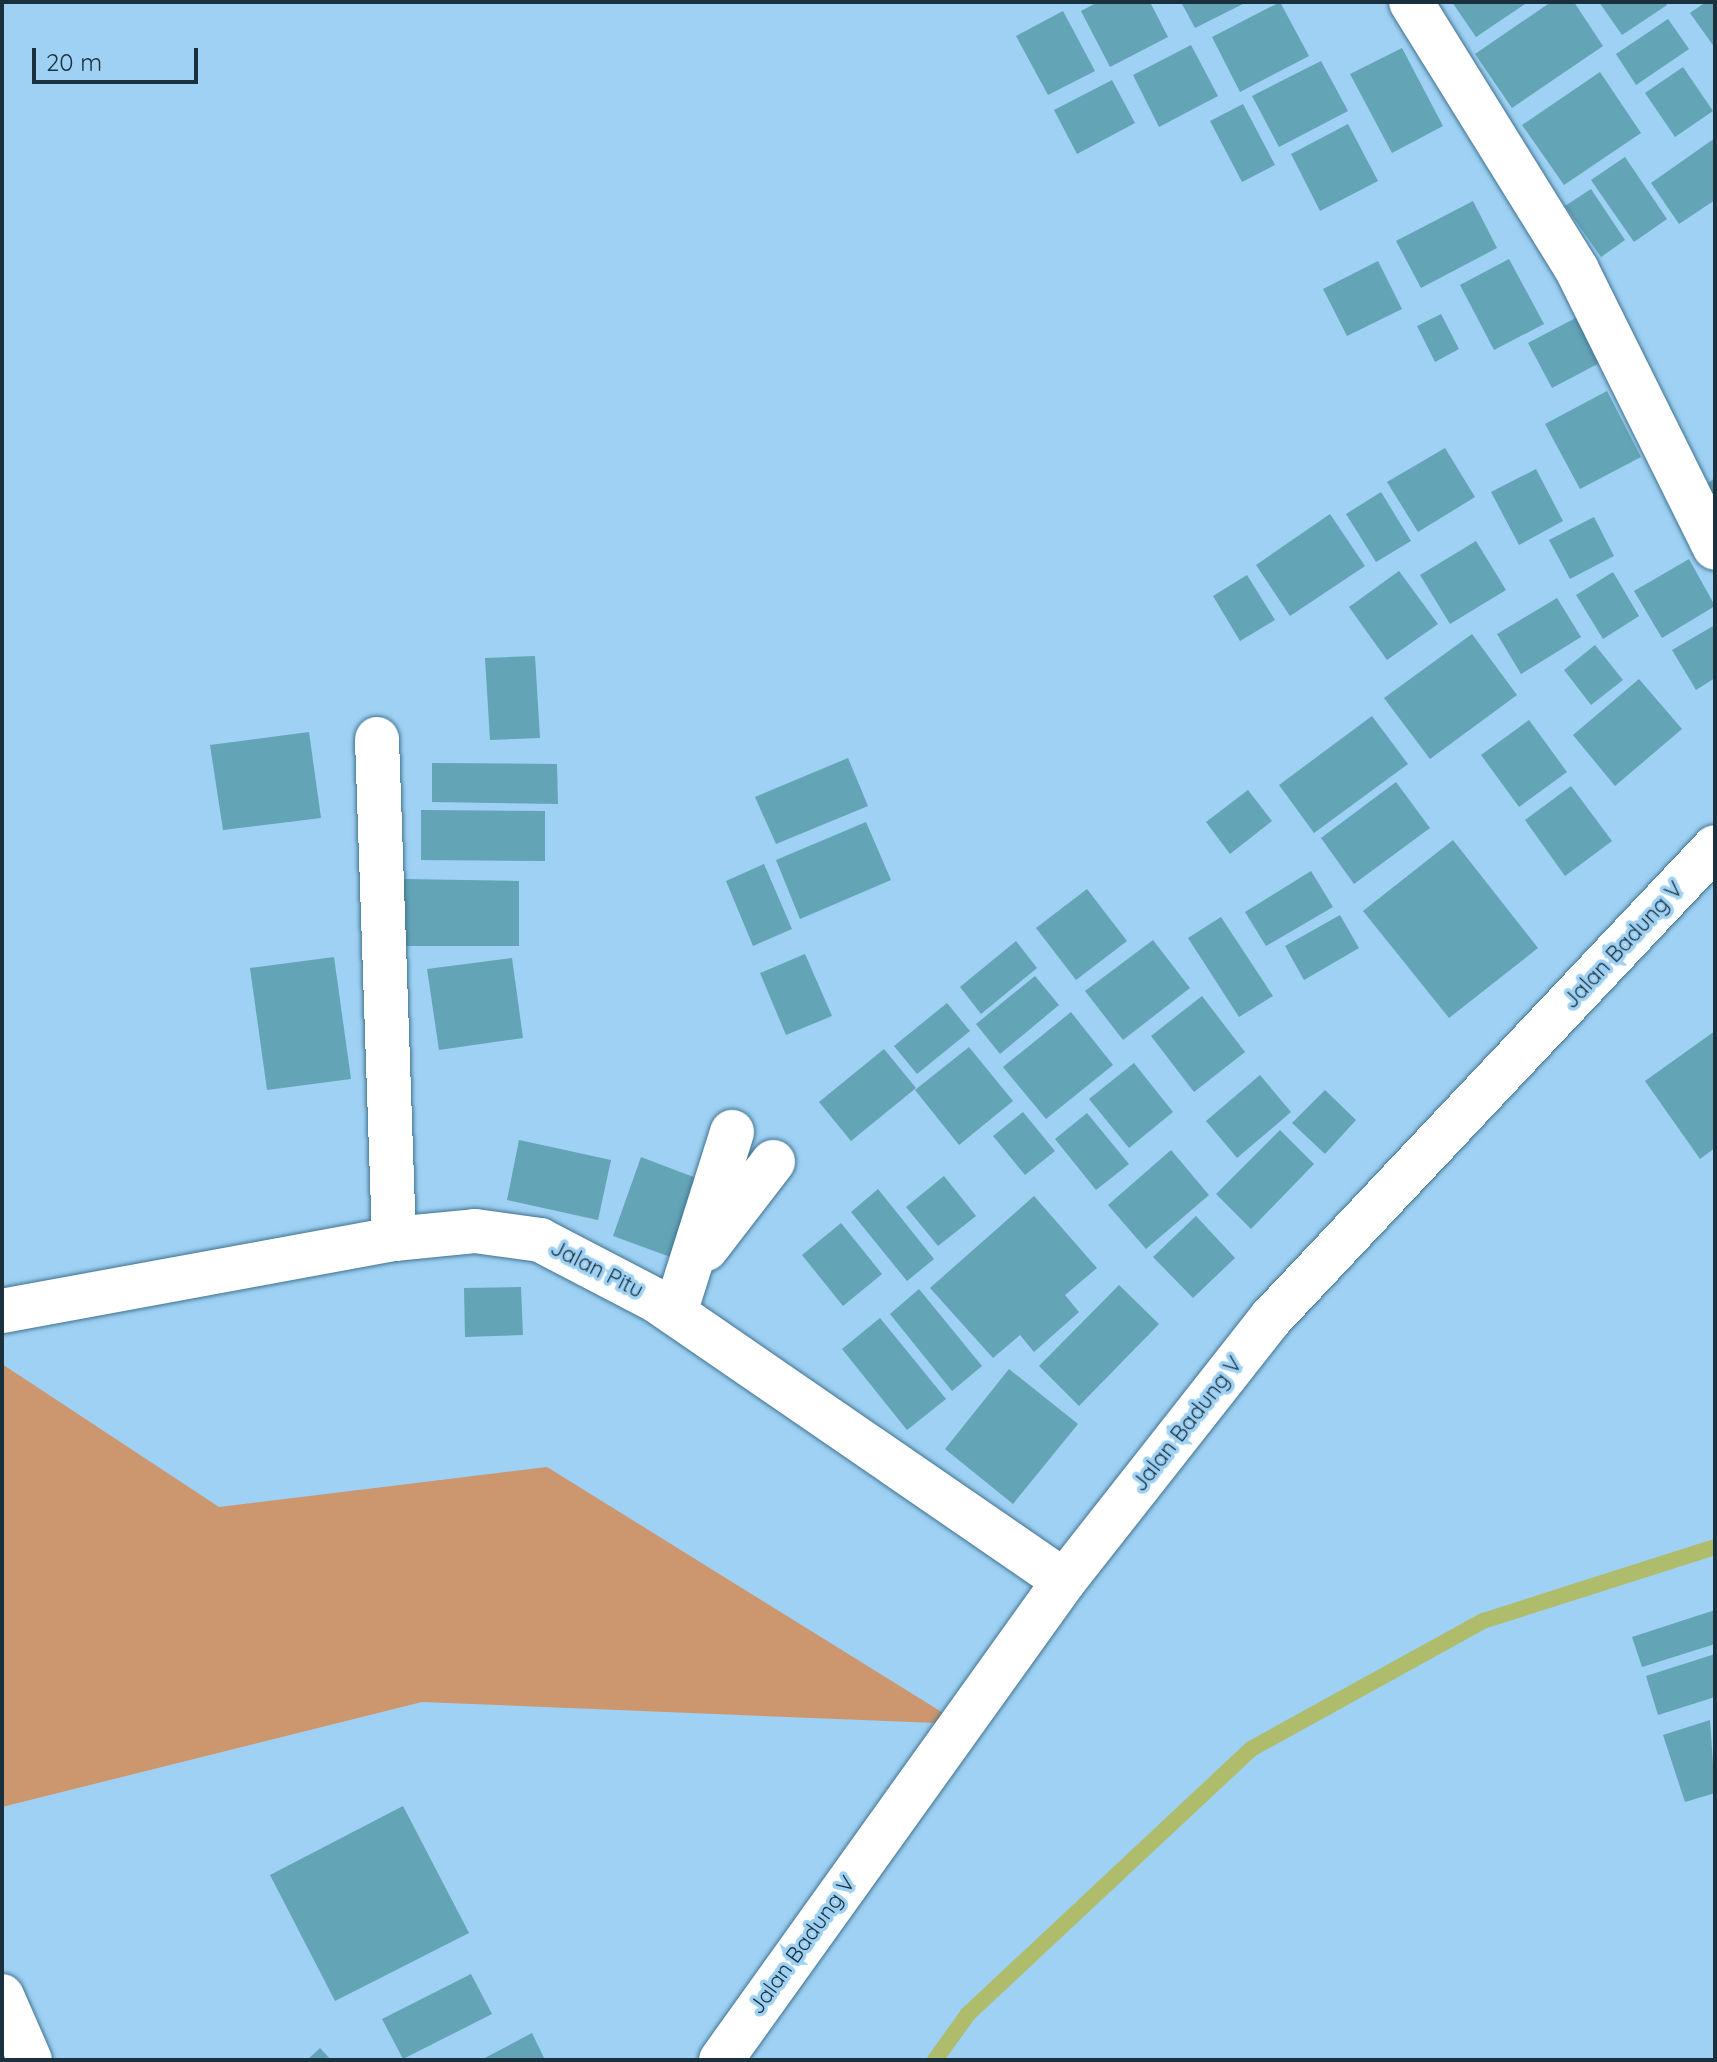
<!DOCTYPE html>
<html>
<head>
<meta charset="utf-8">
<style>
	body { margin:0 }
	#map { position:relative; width:1717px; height:2062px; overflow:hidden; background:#9ed1f3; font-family:Quicksand,sans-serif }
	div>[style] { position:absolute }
	.green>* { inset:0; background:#cc966f }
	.stream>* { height:16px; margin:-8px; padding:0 8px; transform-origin:8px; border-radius:8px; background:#aebc6b }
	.building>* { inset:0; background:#63a4b6 }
	.roads { filter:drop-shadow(0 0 2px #417290) drop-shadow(0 0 2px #417290) }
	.minor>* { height:44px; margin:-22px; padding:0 22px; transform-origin:22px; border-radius:22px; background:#fff }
	.major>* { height:44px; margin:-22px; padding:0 22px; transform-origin:22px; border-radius:22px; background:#fff }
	span { translate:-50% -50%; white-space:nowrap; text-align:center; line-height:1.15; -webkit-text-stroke:7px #9ed1f3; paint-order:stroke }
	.street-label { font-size:22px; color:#1b303d }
	.frame { position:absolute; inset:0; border:4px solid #1b303d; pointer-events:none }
	.scale { position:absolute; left:32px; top:48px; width:166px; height:36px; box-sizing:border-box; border:4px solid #1b303d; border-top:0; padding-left:10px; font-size:24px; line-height:28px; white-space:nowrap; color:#1b303d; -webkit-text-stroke:6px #9ed1f3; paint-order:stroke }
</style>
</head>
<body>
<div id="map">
	<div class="green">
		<div style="clip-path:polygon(2px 1364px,219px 1507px,547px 1467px,961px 1724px,422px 1702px,2px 1807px)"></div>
	</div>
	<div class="stream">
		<div style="left:935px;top:2060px;width:57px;rotate:-54.3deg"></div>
		<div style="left:968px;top:2014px;width:388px;rotate:-43.1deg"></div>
		<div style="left:1251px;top:1749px;width:265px;rotate:-28.9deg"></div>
		<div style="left:1483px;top:1621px;width:244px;rotate:-17.7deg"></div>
	</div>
	<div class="building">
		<div style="clip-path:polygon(1098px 2px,1150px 2px,1168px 37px,1110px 67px,1081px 11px)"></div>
		<div style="clip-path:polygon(1181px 2px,1247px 2px,1195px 28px)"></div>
		<div style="clip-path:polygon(1280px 2px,1309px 56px,1240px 92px,1212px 37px)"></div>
		<div style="clip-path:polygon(1452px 2px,1524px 2px,1525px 4px,1476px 37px)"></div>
		<div style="clip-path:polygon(1551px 2px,1574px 2px,1603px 46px,1512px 108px,1475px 54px)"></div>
		<div style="clip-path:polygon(1599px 2px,1665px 2px,1667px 5px,1622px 35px)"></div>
		<div style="clip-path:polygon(1706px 2px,1715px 2px,1715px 48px,1690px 13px)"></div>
		<div style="clip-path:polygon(1063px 11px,1095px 71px,1048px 95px,1016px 36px)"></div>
		<div style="clip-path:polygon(1668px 19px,1689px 49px,1636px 85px,1616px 54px)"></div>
		<div style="clip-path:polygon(1191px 45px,1218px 96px,1159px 127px,1133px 75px)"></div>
		<div style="clip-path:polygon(1402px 48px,1443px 126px,1392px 153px,1350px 74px)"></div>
		<div style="clip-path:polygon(1321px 61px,1348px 111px,1279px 147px,1252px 96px)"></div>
		<div style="clip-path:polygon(1683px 67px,1713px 111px,1675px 137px,1645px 93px)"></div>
		<div style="clip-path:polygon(1600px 72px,1641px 133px,1564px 185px,1522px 125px)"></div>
		<div style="clip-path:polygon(1112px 80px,1135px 123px,1077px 154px,1054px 110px)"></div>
		<div style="clip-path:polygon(1243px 104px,1275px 165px,1242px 182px,1210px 121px)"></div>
		<div style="clip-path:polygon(1348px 124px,1378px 181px,1320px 211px,1291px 154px)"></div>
		<div style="clip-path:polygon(1715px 138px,1715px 200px,1679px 224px,1651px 183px)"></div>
		<div style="clip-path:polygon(1625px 157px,1667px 219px,1634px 242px,1591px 180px)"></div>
		<div style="clip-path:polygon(1591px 189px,1625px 240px,1601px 257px,1565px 206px)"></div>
		<div style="clip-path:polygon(1473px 201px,1497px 248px,1421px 288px,1396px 241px)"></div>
		<div style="clip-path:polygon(1509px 259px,1544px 324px,1494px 350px,1460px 285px)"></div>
		<div style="clip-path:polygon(1378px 261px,1402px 309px,1347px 336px,1323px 289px)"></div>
		<div style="clip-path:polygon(1585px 313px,1609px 358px,1552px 388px,1528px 343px)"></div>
		<div style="clip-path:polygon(1441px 314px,1459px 349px,1435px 362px,1417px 326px)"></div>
		<div style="clip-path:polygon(1607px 391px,1641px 457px,1580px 489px,1545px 424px)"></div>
		<div style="clip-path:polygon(1445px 448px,1475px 497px,1418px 532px,1387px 482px)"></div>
		<div style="clip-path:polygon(1536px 469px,1563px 521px,1519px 545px,1491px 492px)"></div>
		<div style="clip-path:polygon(1715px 478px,1715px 506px,1702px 487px)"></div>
		<div style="clip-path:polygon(1381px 492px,1411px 541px,1376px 562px,1346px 514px)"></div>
		<div style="clip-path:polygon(1330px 514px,1365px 566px,1290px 616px,1256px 565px)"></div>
		<div style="clip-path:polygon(1594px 517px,1614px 556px,1570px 579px,1549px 540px)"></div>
		<div style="clip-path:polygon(1476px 541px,1506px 590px,1450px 624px,1420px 575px)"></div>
		<div style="clip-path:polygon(1689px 559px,1715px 606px,1662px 638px,1634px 591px)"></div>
		<div style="clip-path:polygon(1399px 571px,1438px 624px,1387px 660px,1349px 607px)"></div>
		<div style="clip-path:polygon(1613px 572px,1639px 616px,1603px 639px,1576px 595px)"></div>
		<div style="clip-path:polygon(1247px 575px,1275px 620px,1240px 641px,1213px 596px)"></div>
		<div style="clip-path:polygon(1557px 598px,1581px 637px,1521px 674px,1497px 634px)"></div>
		<div style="clip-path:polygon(1715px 625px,1715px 678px,1696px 690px,1672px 650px)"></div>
		<div style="clip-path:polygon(1472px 634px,1517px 695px,1430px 759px,1384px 698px)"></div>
		<div style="clip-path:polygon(1595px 645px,1623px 680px,1591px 705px,1564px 670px)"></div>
		<div style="clip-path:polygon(535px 656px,540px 738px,490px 740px,485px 658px)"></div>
		<div style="clip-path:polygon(1639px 679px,1682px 729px,1615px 786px,1573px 735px)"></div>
		<div style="clip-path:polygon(1372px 716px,1408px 764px,1314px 833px,1279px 785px)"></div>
		<div style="clip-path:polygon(1529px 720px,1567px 772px,1519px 807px,1481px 755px)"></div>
		<div style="clip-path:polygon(309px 732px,321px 818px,223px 830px,210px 745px)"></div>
		<div style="clip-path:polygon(848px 758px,868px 806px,776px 844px,755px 797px)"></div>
		<div style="clip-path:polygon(432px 763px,557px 764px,558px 804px,432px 802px)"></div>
		<div style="clip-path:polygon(1396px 782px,1430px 828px,1354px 884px,1321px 838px)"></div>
		<div style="clip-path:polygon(1571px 786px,1612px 841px,1565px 876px,1525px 820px)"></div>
		<div style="clip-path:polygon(1248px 790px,1272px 821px,1230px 854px,1206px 822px)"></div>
		<div style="clip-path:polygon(421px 810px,545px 811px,545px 861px,421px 860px)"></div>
		<div style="clip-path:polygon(866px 822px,891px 880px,800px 919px,776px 860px)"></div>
		<div style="clip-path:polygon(1453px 840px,1538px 948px,1449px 1018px,1363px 911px)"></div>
		<div style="clip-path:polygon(764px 864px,792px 929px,753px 946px,726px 881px)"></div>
		<div style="clip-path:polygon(1311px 871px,1333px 907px,1266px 946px,1245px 912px)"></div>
		<div style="clip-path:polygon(404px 879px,519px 881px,519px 946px,404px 946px)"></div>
		<div style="clip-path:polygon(1087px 889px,1127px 941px,1076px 980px,1036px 928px)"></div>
		<div style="clip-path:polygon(1340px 915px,1359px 948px,1304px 980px,1285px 946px)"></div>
		<div style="clip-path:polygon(1221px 917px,1273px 996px,1239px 1017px,1188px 938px)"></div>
		<div style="clip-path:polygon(1153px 940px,1190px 988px,1123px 1040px,1085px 991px)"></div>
		<div style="clip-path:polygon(1016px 941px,1037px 968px,981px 1014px,960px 987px)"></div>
		<div style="clip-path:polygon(805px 954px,832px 1016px,786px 1035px,760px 973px)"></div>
		<div style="clip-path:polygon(334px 957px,351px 1079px,267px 1090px,250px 968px)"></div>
		<div style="clip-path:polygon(512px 958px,523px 1038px,439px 1050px,427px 969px)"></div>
		<div style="clip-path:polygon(1035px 976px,1059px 1005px,1000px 1054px,976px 1024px)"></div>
		<div style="clip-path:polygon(1202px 996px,1245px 1052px,1194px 1092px,1151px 1036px)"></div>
		<div style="clip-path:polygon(947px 1003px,970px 1031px,917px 1074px,894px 1046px)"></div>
		<div style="clip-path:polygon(1071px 1012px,1113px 1065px,1046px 1119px,1003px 1067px)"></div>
		<div style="clip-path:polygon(1715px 1031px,1715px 1148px,1700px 1159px,1645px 1081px)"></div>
		<div style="clip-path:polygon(969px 1047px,1013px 1101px,959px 1145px,915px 1090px)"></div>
		<div style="clip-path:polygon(884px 1049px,916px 1088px,851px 1141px,819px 1102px)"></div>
		<div style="clip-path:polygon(1134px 1063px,1173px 1112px,1129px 1148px,1089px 1099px)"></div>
		<div style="clip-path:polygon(1260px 1075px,1291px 1112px,1237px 1158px,1206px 1121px)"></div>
		<div style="clip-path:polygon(1325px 1090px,1356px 1120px,1325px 1154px,1292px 1123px)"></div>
		<div style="clip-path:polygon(1023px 1112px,1055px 1151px,1025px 1175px,993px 1136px)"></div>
		<div style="clip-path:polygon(1087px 1113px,1129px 1164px,1096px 1190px,1055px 1139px)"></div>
		<div style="clip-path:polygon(1280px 1130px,1314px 1164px,1251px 1229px,1216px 1194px)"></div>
		<div style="clip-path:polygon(519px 1140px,611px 1160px,598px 1220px,507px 1200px)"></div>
		<div style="clip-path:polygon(1171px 1150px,1209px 1195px,1146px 1249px,1108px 1205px)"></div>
		<div style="clip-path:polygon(641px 1157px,704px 1181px,676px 1259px,613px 1236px)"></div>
		<div style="clip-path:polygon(944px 1176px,976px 1216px,938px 1246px,906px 1207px)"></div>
		<div style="clip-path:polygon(878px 1189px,934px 1259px,907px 1281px,851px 1212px)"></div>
		<div style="clip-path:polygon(1034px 1196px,1097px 1268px,1065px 1295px,1079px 1312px,1034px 1352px,1020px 1335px,993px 1358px,930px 1288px)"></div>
		<div style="clip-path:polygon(1196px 1216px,1235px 1258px,1193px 1298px,1153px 1257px)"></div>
		<div style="clip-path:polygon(841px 1223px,882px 1274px,843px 1306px,802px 1255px)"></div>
		<div style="clip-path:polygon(1119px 1285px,1159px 1324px,1079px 1406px,1039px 1366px)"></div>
		<div style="clip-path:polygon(521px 1287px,523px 1335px,465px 1337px,464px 1288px)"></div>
		<div style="clip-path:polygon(919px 1289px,982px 1366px,952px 1391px,890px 1314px)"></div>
		<div style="clip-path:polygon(880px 1318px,946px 1399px,907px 1430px,842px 1349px)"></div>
		<div style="clip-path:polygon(1009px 1369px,1078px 1424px,1013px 1504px,945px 1449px)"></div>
		<div style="clip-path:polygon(1715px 1610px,1715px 1644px,1642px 1667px,1632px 1637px)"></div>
		<div style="clip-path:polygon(1715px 1654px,1715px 1697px,1658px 1715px,1646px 1676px)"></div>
		<div style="clip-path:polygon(1710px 1720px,1715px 1793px,1685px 1802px,1663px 1735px)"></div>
		<div style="clip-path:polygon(403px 1806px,469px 1933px,335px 2001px,270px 1875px)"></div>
		<div style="clip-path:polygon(471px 1974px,492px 2014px,403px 2059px,382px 2019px)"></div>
		<div style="clip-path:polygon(532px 2033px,545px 2060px,481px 2060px)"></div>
		<div style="clip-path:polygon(320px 2048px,331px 2060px,307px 2060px)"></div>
	</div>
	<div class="roads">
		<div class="minor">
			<div style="left:1411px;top:2px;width:315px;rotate:58.2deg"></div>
			<div style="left:1577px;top:270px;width:310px;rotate:63.6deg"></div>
			<div style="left:377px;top:739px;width:500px;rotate:88.05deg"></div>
			<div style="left:706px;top:1249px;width:110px;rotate:-52.4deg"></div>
			<div style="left:2px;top:1311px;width:399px;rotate:-10.4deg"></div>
			<div style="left:394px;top:1239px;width:81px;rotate:-5.6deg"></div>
			<div style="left:475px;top:1231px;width:66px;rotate:7.9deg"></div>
			<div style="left:540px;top:1240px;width:132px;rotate:27.5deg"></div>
			<div style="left:657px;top:1301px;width:494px;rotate:34.5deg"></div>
			<div style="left:675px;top:1313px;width:190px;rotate:-72.5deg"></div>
			<div style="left:2px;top:1996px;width:70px;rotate:66.4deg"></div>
		</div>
		<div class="major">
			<div style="left:721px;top:2060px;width:589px;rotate:-54.39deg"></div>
			<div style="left:1064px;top:1581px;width:335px;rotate:-51.8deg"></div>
			<div style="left:1271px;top:1318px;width:647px;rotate:-46.69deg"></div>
		</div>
	</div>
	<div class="street-label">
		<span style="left:1623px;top:945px;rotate:-47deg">Jalan Badung V</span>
		<span style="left:597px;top:1269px;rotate:27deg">Jalan Pitu</span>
		<span style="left:1187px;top:1424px;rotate:-52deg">Jalan Badung V</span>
		<span style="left:802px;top:1945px;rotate:-54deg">Jalan Badung V</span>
	</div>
	<div class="frame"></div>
	<div class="scale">20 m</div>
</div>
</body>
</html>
